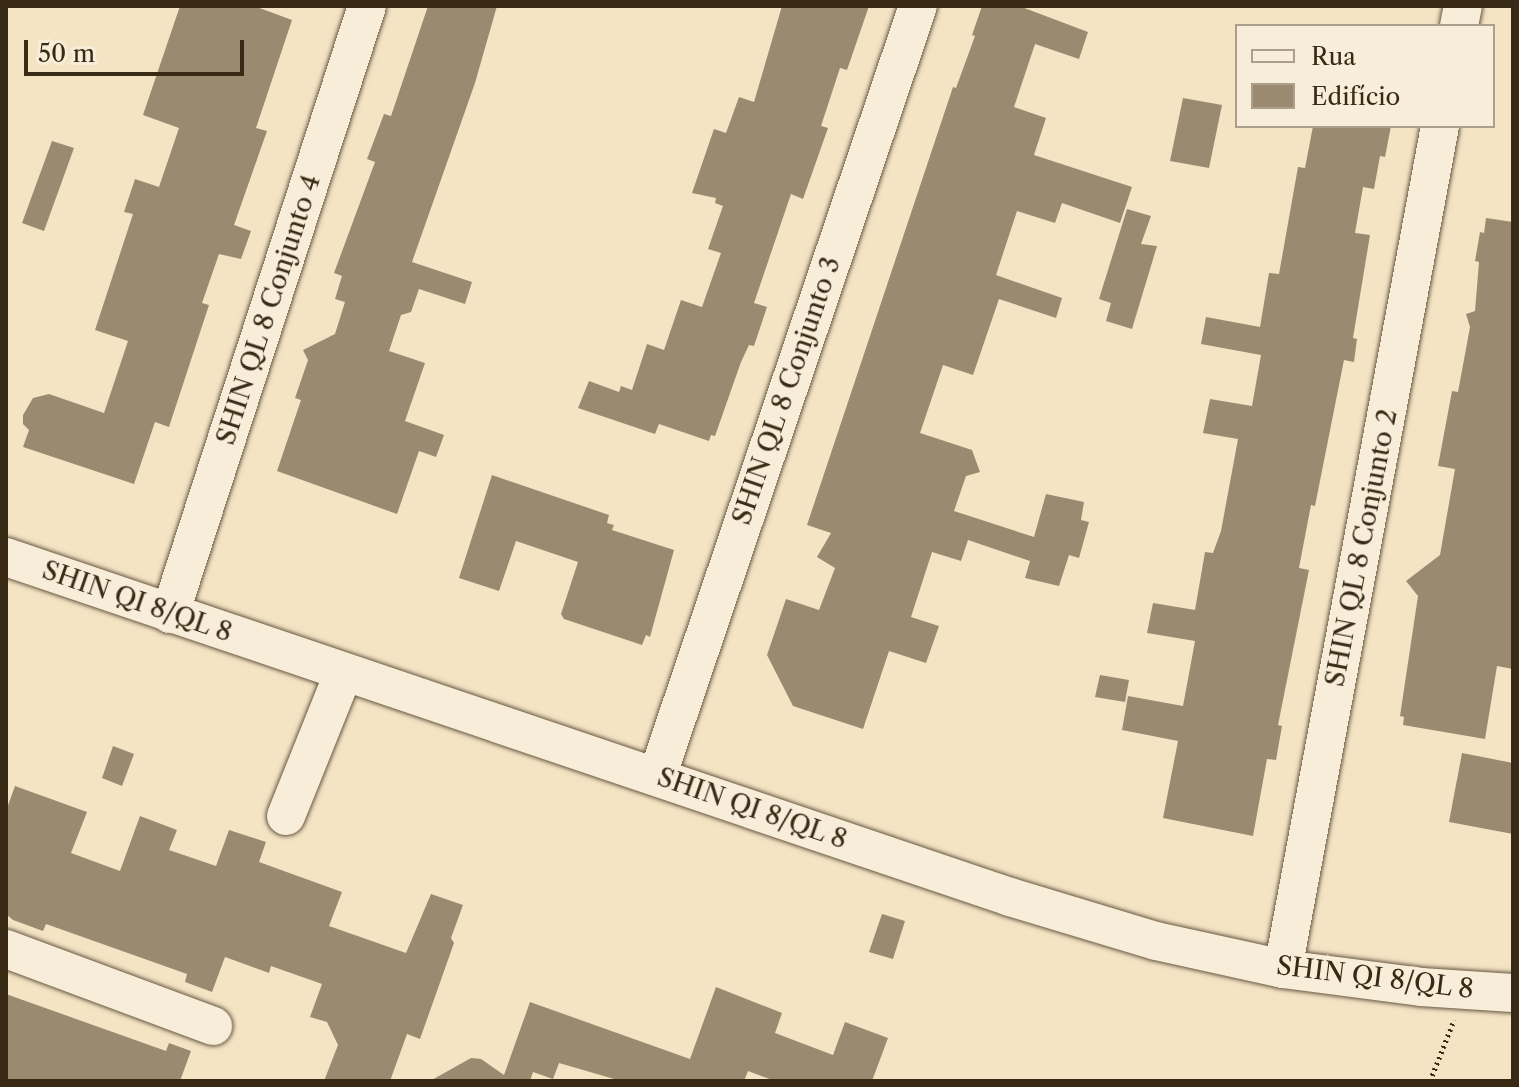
<!DOCTYPE html>
<html>
<head>
<meta charset="utf-8">
<style>
	body { margin:0 }
	#map { position:relative; width:1519px; height:1087px; overflow:hidden; background:#f4e4c4; font-family:"Libre Caslon Text",serif }
	div>[style] { position:absolute }
	.building>* { inset:0; background:#9a8b70 }
	.path>* { height:5px; margin-top:-2.5px; transform-origin:0; background:repeating-linear-gradient(90deg,#392a16 0 2px,transparent 0 6px) }
	.roads { filter:drop-shadow(0 0 2px #685842) drop-shadow(0 0 2px #685842) }
	.minor>* { height:38px; margin:-19px; padding:0 19px; transform-origin:19px; border-radius:19px; background:#f8edd9 }
	span { translate:-50% -50%; white-space:nowrap; text-align:center; line-height:1.15; -webkit-text-stroke:6px #f8edd9; paint-order:stroke }
	.street-label { font-size:26px; color:#392a16 }
	.frame { position:absolute; inset:0; border:8px solid #392a16; pointer-events:none }
	.legend { position:absolute; left:1235px; top:24px; width:260px; height:104px; box-sizing:border-box; background:#f8edd9; border:2px solid #ac9f8b; margin:0; padding:10px 14px; list-style:none; font-size:24px; color:#392a16 }
	.legend li { display:flex; align-items:center; gap:16px; height:40px }
	.legend b { width:40px; border:2px solid #ac9f8b }
	.scale { position:absolute; left:24px; top:40px; width:220px; height:36px; box-sizing:border-box; border:4px solid #392a16; border-top:0; padding-left:10px; font-size:24px; line-height:28px; white-space:nowrap; color:#392a16; -webkit-text-stroke:6px #f8edd9; paint-order:stroke }
</style>
</head>
<body>
<div id="map">
	<div class="building">
		<div style="clip-path:polygon(180px 6px,254px 6px,292px 20px,256px 128px,267px 131px,234px 225px,251px 231px,241px 259px,219px 254px,202px 303px,209px 305px,169px 427px,155px 422px,134px 484px,23px 447px,29px 430px,23px 424px,23px 415px,33px 398px,49px 394px,104px 413px,128px 341px,95px 330px,133px 214px,124px 212px,135px 179px,159px 187px,179px 128px,143px 115px)"></div>
		<div style="clip-path:polygon(428px 6px,497px 6px,475px 83px,412px 262px,472px 282px,465px 304px,419px 289px,411px 312px,401px 315px,389px 351px,425px 363px,405px 421px,444px 435px,436px 457px,419px 451px,397px 514px,277px 471px,301px 400px,295px 398px,308px 360px,303px 350px,335px 334px,345px 302px,335px 299px,342px 276px,334px 273px,375px 162px,367px 159px,384px 114px,391px 116px)"></div>
		<div style="clip-path:polygon(782px 6px,869px 6px,847px 70px,840px 68px,821px 126px,828px 128px,803px 199px,791px 194px,754px 303px,767px 307px,754px 346px,749px 345px,741px 362px,715px 436px,711px 435px,709px 441px,659px 424px,655px 434px,578px 408px,589px 381px,619px 392px,621px 386px,632px 390px,647px 344px,664px 350px,681px 300px,702px 307px,721px 253px,708px 249px,723px 206px,715px 203px,716px 198px,692px 193px,714px 129px,726px 133px,739px 97px,754px 102px)"></div>
		<div style="clip-path:polygon(982px 6px,1019px 6px,1088px 32px,1079px 59px,1035px 44px,1014px 107px,1046px 118px,1034px 155px,1132px 187px,1120px 223px,1062px 203px,1055px 223px,1017px 211px,996px 275px,1062px 298px,1056px 318px,999px 299px,973px 375px,943px 365px,920px 433px,972px 450px,980px 472px,966px 476px,954px 511px,1034px 537px,1046px 494px,1084px 502px,1081px 520px,1089px 522px,1079px 558px,1069px 555px,1059px 586px,1025px 578px,1030px 561px,968px 540px,961px 561px,932px 552px,911px 617px,939px 626px,926px 663px,889px 651px,863px 729px,793px 706px,767px 655px,786px 599px,819px 610px,835px 568px,817px 557px,831px 533px,807px 525px,953px 87px,956px 88px,975px 36px,972px 35px)"></div>
		<div style="clip-path:polygon(1183px 98px,1222px 105px,1209px 168px,1170px 161px)"></div>
		<div style="clip-path:polygon(1313px 126px,1391px 126px,1385px 157px,1380px 156px,1374px 189px,1363px 187px,1355px 233px,1370px 235px,1353px 338px,1357px 339px,1354px 362px,1344px 360px,1315px 506px,1311px 505px,1299px 568px,1309px 570px,1278px 725px,1282px 726px,1276px 760px,1267px 759px,1253px 836px,1163px 818px,1178px 741px,1122px 730px,1128px 696px,1183px 706px,1195px 641px,1147px 633px,1153px 603px,1195px 610px,1205px 552px,1213px 553px,1221px 531px,1238px 439px,1203px 433px,1210px 399px,1252px 406px,1261px 355px,1201px 344px,1206px 317px,1260px 327px,1269px 273px,1279px 274px,1298px 167px,1305px 168px)"></div>
		<div style="clip-path:polygon(52px 141px,74px 148px,44px 231px,22px 223px)"></div>
		<div style="clip-path:polygon(1127px 209px,1151px 216px,1141px 244px,1157px 246px,1132px 329px,1106px 321px,1111px 303px,1099px 299px)"></div>
		<div style="clip-path:polygon(1486px 218px,1513px 222px,1513px 669px,1497px 666px,1485px 739px,1403px 725px,1404px 717px,1400px 716px,1418px 596px,1406px 581px,1440px 555px,1455px 469px,1438px 466px,1452px 391px,1458px 392px,1470px 327px,1466px 314px,1475px 311px,1479px 262px,1475px 261px,1480px 232px,1484px 233px)"></div>
		<div style="clip-path:polygon(492px 475px,609px 515px,607px 523px,614px 525px,612px 530px,674px 550px,650px 637px,646px 635px,642px 645px,564px 619px,561px 614px,578px 562px,516px 541px,499px 591px,459px 578px)"></div>
		<div style="clip-path:polygon(1100px 675px,1129px 680px,1125px 702px,1095px 697px)"></div>
		<div style="clip-path:polygon(113px 746px,134px 754px,122px 786px,102px 778px)"></div>
		<div style="clip-path:polygon(1462px 753px,1513px 763px,1513px 834px,1449px 822px)"></div>
		<div style="clip-path:polygon(15px 786px,87px 812px,71px 853px,120px 871px,140px 816px,177px 830px,169px 850px,216px 866px,229px 830px,266px 842px,259px 862px,342px 892px,329px 926px,406px 953px,431px 894px,463px 905px,451px 938px,454px 943px,420px 1039px,407px 1034px,390px 1081px,324px 1081px,338px 1045px,327px 1022px,310px 1017px,322px 984px,271px 966px,269px 973px,225px 957px,212px 992px,185px 982px,187px 974px,46px 924px,43px 931px,13px 920px,6px 914px,6px 811px)"></div>
		<div style="clip-path:polygon(882px 914px,905px 921px,893px 959px,869px 952px)"></div>
		<div style="clip-path:polygon(716px 987px,782px 1013px,775px 1033px,833px 1055px,845px 1022px,888px 1038px,872px 1081px,775px 1081px,748px 1071px,744px 1081px,621px 1081px,559px 1063px,553px 1079px,533px 1072px,530px 1081px,430px 1081px,471px 1058px,481px 1059px,504px 1075px,530px 1002px,690px 1059px)"></div>
		<div style="clip-path:polygon(6px 994px,166px 1051px,169px 1043px,191px 1051px,180px 1081px,6px 1081px)"></div>
	</div>
	<div class="path">
		<div style="left:1430px;top:1081px;width:66px;rotate:-68.5deg"></div>
	</div>
	<div class="roads">
		<div class="minor">
			<div style="left:1459px;top:26px;width:20px;rotate:-79deg"></div>
			<div style="left:6px;top:557px;width:1060px;rotate:18.71deg"></div>
			<div style="left:1010px;top:897px;width:152px;rotate:16.8deg"></div>
			<div style="left:1156px;top:941px;width:130px;rotate:12.4deg"></div>
			<div style="left:1283px;top:969px;width:139px;rotate:7.4deg"></div>
			<div style="left:1421px;top:987px;width:92px;rotate:3.7deg"></div>
			<div style="left:170px;top:614px;width:639px;rotate:-72.05deg"></div>
			<div style="left:657px;top:777px;width:814px;rotate:-71.3deg"></div>
			<div style="left:286px;top:816px;width:155px;rotate:-68.1deg"></div>
			<div style="left:6px;top:949px;width:221px;rotate:20.4deg"></div>
			<div style="left:1283px;top:969px;width:857px;rotate:-79.45deg"></div>
		</div>
	</div>
	<div class="street-label">
		<span style="left:269px;top:310px;rotate:-72deg">SHIN QL 8 Conjunto 4</span>
		<span style="left:787px;top:391px;rotate:-71deg">SHIN QL 8 Conjunto 3</span>
		<span style="left:1362px;top:548px;rotate:-79deg">SHIN QL 8 Conjunto 2</span>
		<span style="left:137px;top:602px;rotate:19deg">SHIN QI 8/QL 8</span>
		<span style="left:752px;top:809px;rotate:19deg">SHIN QI 8/QL 8</span>
		<span style="left:1375px;top:978px;rotate:7deg">SHIN QI 8/QL 8</span>
	</div>
	<div class="frame"></div>
	<ul class="legend">
	<li><b style="height:10px;background:#f8edd9"></b>Rua</li>
	<li><b style="height:22px;background:#9a8b70"></b>Edifício</li>
	</ul>
	<div class="scale">50 m</div>
</div>
</body>
</html>
